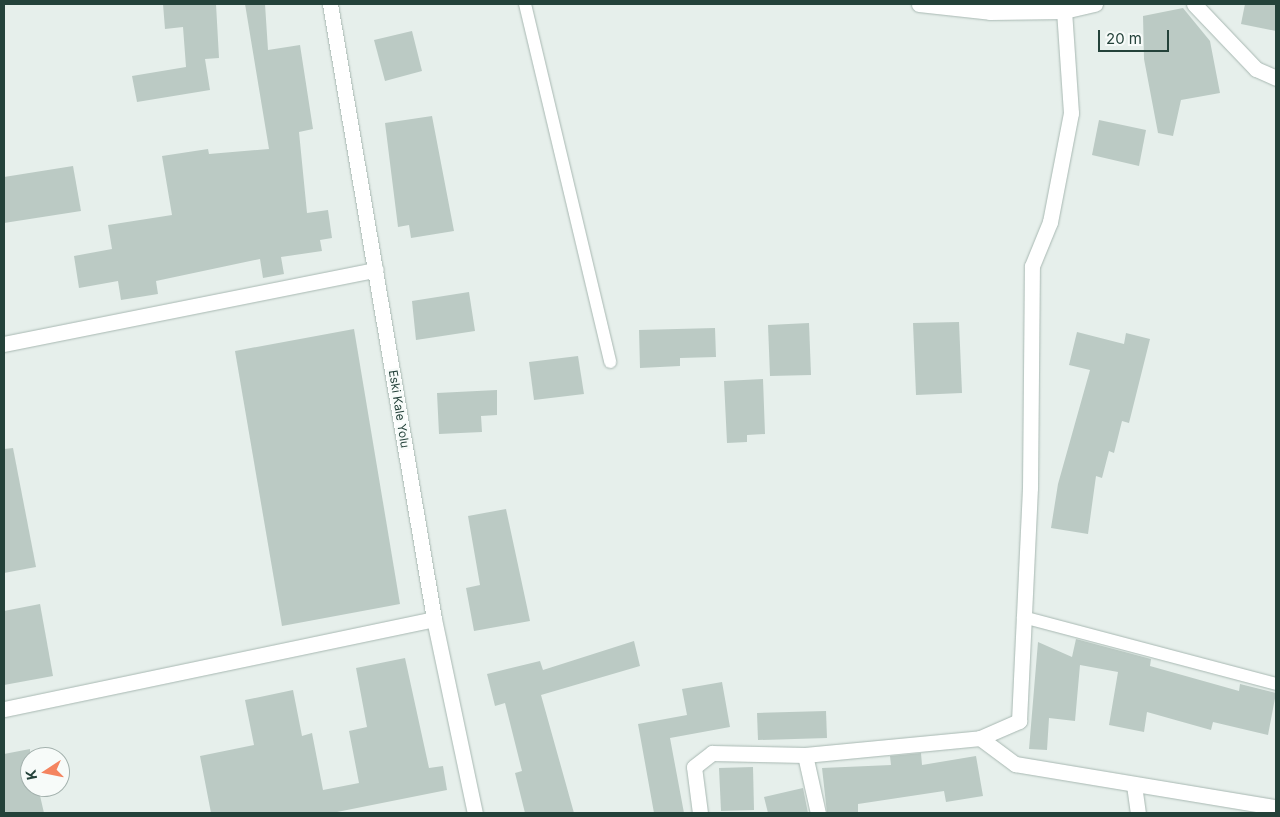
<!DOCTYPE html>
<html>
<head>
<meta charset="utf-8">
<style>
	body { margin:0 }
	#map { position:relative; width:1280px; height:817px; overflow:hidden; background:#e6efeb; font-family:Inter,sans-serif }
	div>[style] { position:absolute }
	.building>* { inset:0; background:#bbcac4 }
	.roads { filter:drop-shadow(0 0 1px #a8b8b2) drop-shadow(0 0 1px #a8b8b2) }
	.lane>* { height:12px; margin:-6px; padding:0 6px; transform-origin:6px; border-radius:6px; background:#fff }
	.street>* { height:15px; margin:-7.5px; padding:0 7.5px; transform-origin:7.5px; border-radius:7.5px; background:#fff }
	.secondary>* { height:15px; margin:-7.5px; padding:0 7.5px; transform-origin:7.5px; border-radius:7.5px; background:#fff }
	span { translate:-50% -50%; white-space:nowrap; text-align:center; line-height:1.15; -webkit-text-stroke:4.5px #f7fbf9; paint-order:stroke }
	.street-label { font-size:12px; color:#24423a }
	.frame { position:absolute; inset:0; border:5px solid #24423a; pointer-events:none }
	.north { position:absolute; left:20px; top:747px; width:50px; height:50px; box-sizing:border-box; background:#f7fbf9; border:1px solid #a3b1ad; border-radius:50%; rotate:259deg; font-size:14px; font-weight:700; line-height:20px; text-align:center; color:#24423a }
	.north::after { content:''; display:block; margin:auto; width:18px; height:22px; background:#f4845f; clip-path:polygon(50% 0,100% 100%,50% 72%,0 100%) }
	.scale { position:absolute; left:1098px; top:30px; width:71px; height:22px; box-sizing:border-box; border:2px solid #24423a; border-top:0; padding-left:6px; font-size:15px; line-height:18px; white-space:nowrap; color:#24423a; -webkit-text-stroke:4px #f7fbf9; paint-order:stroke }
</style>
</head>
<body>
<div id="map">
	<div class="building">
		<div style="clip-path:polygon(163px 4px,216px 4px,219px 58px,205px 59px,210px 90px,137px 102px,132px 76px,186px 67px,183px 27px,165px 29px)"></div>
		<div style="clip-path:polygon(245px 4px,265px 4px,268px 50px,300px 45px,313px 129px,299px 132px,307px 213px,328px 210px,332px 238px,320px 240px,322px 251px,281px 257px,284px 274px,263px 278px,260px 259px,156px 281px,158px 294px,121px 300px,118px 281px,79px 288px,74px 256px,112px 249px,108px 225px,172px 215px,162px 156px,208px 149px,209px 154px,269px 149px)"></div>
		<div style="clip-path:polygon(1245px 4px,1276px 4px,1276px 31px,1241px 24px)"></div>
		<div style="clip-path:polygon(1183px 8px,1210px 41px,1220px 93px,1181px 100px,1173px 136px,1158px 133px,1144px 59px,1143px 16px)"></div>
		<div style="clip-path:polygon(412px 31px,422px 71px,385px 81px,374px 40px)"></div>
		<div style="clip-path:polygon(432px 116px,454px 231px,411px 238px,409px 225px,398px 227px,385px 123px)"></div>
		<div style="clip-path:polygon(1099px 120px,1146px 130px,1139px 166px,1092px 155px)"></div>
		<div style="clip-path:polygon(73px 166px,81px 211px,4px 223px,4px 177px)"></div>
		<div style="clip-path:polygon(469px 292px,475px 331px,416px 340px,412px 301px)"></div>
		<div style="clip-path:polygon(959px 322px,962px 393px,916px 395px,913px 323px)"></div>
		<div style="clip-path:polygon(809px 323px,811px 375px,770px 376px,768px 325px)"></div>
		<div style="clip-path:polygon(715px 328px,716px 357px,680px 358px,680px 366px,640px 368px,639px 330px)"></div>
		<div style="clip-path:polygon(354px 329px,400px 604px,282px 626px,235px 351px)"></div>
		<div style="clip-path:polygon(1077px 332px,1124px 344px,1126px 333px,1150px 339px,1129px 423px,1122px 421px,1114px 453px,1109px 451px,1102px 478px,1096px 476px,1088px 534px,1051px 528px,1058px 484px,1090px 370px,1069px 365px)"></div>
		<div style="clip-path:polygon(578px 356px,584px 394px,534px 400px,529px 362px)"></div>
		<div style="clip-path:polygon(763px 379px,765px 434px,747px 435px,747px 442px,727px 443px,724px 381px)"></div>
		<div style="clip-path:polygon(497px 390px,497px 415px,481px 416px,482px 432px,439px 434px,437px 393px)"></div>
		<div style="clip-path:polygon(13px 448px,36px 567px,4px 573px,4px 449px)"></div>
		<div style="clip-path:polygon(506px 509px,530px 621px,474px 631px,466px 588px,480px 585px,468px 516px)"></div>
		<div style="clip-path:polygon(40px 604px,53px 676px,4px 685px,4px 611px)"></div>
		<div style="clip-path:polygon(1076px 639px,1151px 659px,1150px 666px,1239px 691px,1240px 684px,1276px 693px,1268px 735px,1213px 722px,1211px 730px,1147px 712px,1144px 732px,1109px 725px,1118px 672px,1080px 665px,1075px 721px,1049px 718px,1047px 750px,1029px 749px,1038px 642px,1072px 657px)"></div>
		<div style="clip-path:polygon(634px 641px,640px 666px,541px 695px,574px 813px,525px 813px,515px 773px,522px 771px,505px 703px,495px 706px,487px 674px,540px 661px,543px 670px)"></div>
		<div style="clip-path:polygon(405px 658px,429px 768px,443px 766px,447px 790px,332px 813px,211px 813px,200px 756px,254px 745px,245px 700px,293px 690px,302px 736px,312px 733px,323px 790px,359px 783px,349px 731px,367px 727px,356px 668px)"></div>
		<div style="clip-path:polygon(722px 682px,730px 727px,670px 738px,684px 813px,654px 813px,638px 724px,687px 715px,682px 689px)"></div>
		<div style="clip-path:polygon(826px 711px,827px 738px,758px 740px,757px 713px)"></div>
		<div style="clip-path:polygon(30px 749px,30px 787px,38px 787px,44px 813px,4px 813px,4px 754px)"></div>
		<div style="clip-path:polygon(921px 753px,922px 765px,976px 756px,983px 796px,946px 802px,944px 791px,858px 804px,858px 813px,827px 813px,822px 768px,891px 765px,890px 756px)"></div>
		<div style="clip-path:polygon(753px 767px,754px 810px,721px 811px,719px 768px)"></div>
		<div style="clip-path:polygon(803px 788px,808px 813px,768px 813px,764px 797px)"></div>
	</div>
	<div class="roads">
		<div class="lane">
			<div style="left:525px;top:4px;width:368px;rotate:76.6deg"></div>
			<div style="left:1023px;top:617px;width:262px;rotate:14.8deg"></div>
		</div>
		<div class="street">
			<div style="left:919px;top:4px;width:71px;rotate:6.4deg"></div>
			<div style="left:990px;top:12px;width:74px;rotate:-0.8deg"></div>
			<div style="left:1064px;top:11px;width:32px;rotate:-13deg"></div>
			<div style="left:1194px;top:4px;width:90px;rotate:46.4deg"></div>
			<div style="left:1256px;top:69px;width:22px;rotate:24deg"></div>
			<div style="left:4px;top:344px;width:379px;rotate:-11.3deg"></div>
			<div style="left:4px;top:709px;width:439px;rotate:-11.8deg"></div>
			<div style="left:980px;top:738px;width:44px;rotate:36.6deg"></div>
			<div style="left:1015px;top:764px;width:265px;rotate:9.4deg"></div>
			<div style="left:805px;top:755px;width:59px;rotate:77.4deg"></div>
			<div style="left:1134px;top:785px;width:28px;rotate:82deg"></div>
			<div style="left:700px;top:813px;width:46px;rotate:-97.4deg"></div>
			<div style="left:694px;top:767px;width:23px;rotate:-38deg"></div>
			<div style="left:712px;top:753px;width:93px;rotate:1.2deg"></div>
			<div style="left:805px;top:755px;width:176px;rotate:-5.5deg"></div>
			<div style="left:980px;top:738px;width:43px;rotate:-23.6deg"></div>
			<div style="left:1019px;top:721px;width:233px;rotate:-87.3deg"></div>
			<div style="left:1030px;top:488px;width:222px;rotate:-89.5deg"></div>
			<div style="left:1032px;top:266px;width:48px;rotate:-67.8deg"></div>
			<div style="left:1050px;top:222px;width:111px;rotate:-79.1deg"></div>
			<div style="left:1071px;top:113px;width:102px;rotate:-93.9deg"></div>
		</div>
		<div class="secondary">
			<div style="left:330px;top:4px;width:624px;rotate:80.4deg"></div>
			<div style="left:434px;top:619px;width:198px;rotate:78.1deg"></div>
		</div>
	</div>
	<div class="street-label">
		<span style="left:399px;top:409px;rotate:81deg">Eski Kale Yolu</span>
	</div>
	<div class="frame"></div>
	<div class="north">K</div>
	<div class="scale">20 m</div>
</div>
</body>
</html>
